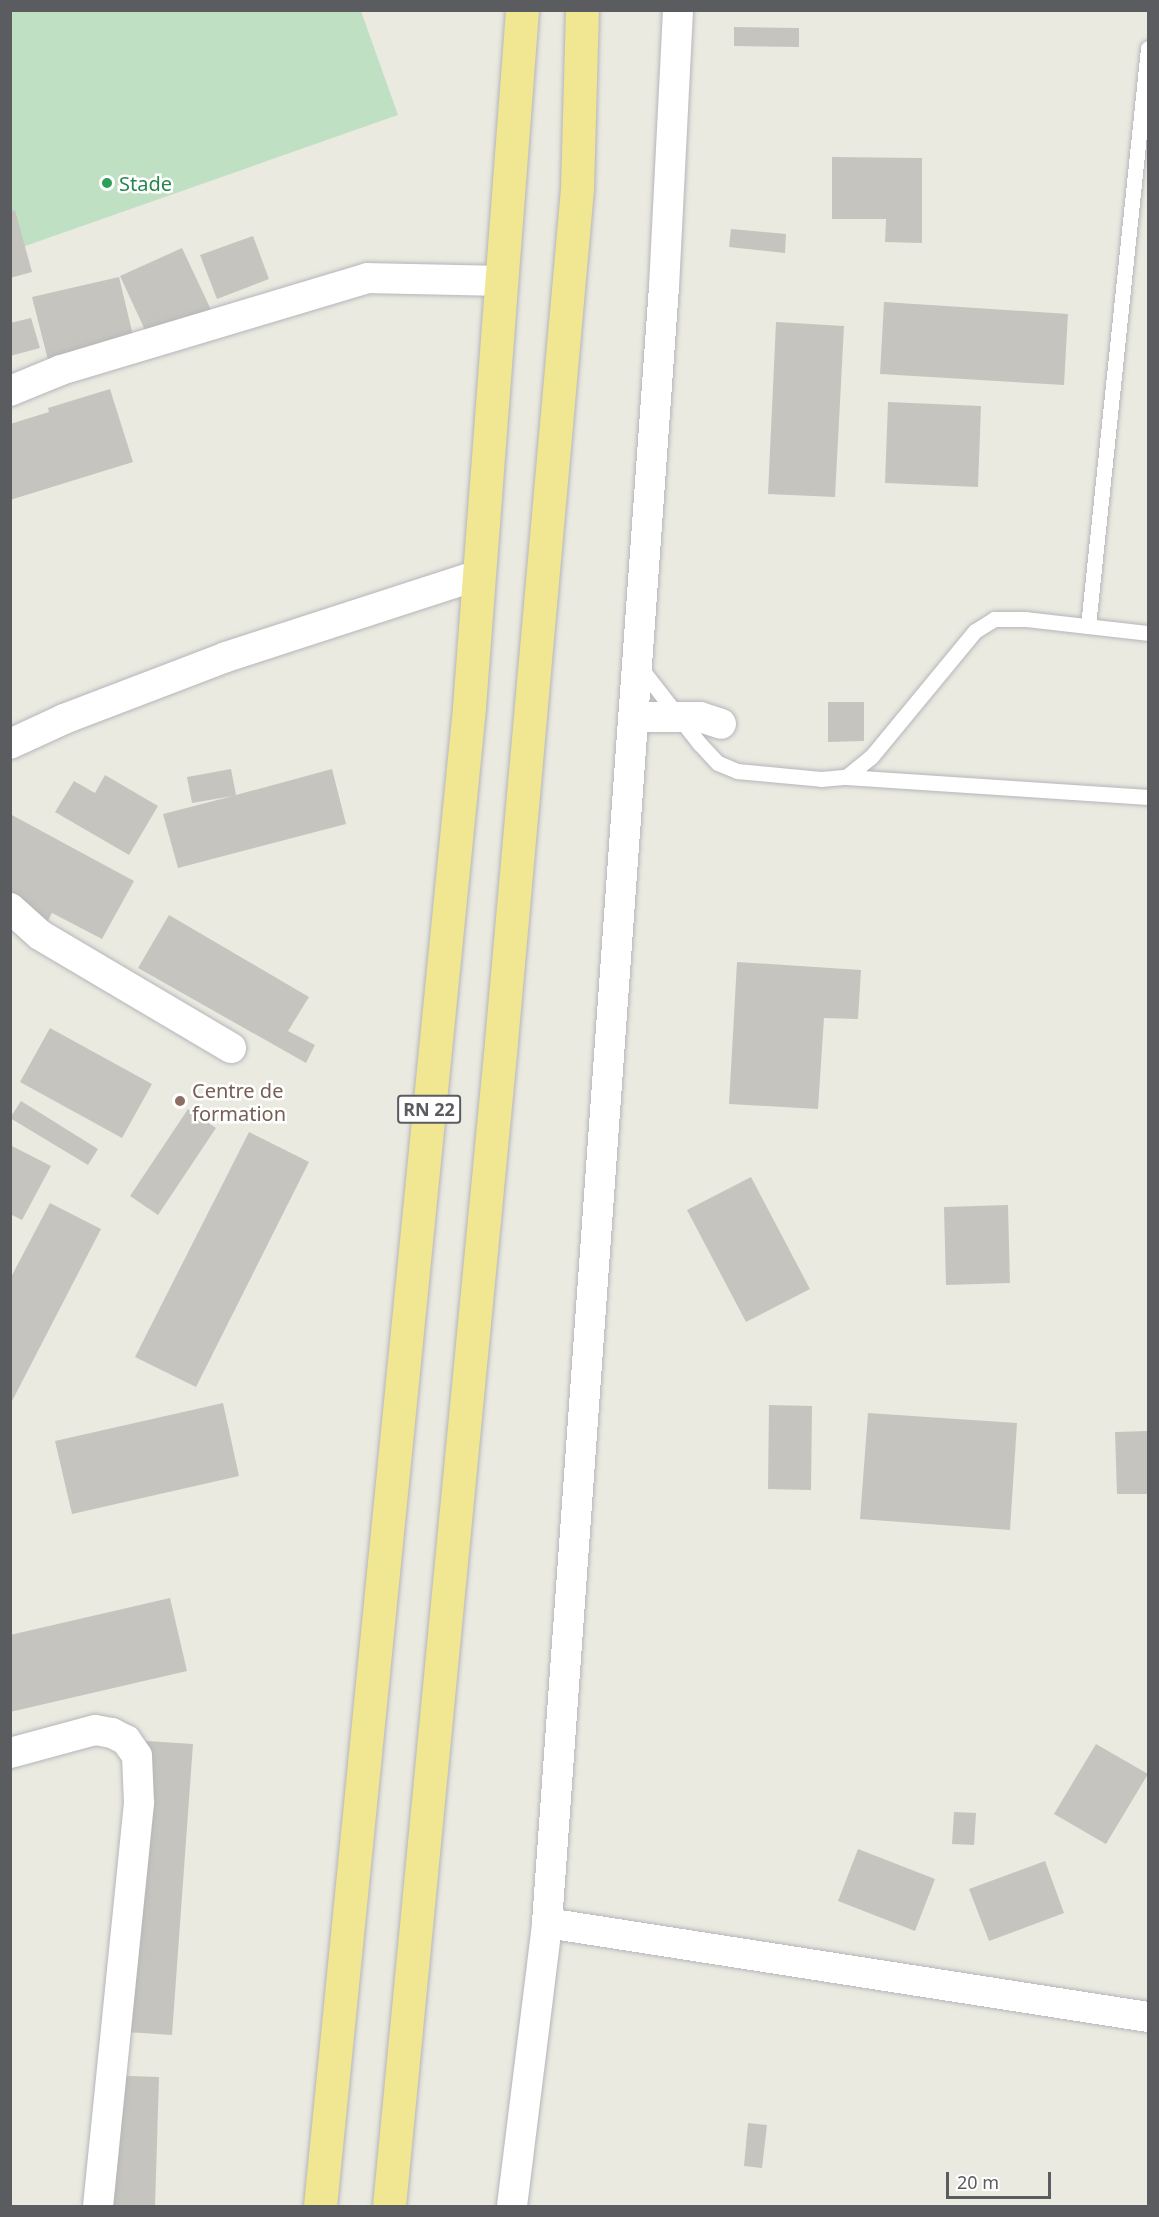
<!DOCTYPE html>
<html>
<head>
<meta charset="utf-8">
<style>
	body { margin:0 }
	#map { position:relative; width:1159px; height:2217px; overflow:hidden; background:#ebeae1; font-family:"Noto Sans",sans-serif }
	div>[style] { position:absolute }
	.green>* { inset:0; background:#c0e0c4 }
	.building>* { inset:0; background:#c6c4be }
	.roads { filter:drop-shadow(0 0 2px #b4b6ba) drop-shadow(0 0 2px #b4b6ba) }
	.lane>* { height:15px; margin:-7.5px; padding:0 7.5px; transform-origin:7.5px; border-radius:7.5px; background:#fff }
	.street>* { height:30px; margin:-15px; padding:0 15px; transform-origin:15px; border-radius:15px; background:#fff }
	.highway>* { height:33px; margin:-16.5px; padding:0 16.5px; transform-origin:16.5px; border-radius:16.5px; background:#f1e692 }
	.dots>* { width:16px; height:16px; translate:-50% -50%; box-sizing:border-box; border:3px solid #fff; border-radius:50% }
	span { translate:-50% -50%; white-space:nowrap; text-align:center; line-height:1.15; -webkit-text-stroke:5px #fff; paint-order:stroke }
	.shield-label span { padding:2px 4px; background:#fff; border:2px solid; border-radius:4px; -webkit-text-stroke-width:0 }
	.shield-label { font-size:18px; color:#5a5c60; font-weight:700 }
	.leisure-label { font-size:20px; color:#27864d }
	.left { translate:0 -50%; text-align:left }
	.education-label { font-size:20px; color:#785e54 }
	.frame { position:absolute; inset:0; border:12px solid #5a5c60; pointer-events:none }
	.scale { position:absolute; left:946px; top:2172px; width:105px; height:27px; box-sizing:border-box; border:3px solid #5a5c60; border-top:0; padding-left:8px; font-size:18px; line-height:21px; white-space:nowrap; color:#5a5c60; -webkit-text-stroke:4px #fff; paint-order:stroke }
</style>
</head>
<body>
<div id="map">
	<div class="green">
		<div style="clip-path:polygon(10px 11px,361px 11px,398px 115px,11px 251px)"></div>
	</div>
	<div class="building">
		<div style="clip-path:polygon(734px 27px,799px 28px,799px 47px,734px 46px)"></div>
		<div style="clip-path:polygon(832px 157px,922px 158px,922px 243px,885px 242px,886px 219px,832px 219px)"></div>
		<div style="clip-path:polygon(15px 210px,32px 272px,10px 278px,10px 212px)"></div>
		<div style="clip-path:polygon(731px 229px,786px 234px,785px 253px,729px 247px)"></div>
		<div style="clip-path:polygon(253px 236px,269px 279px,217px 299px,200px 255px)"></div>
		<div style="clip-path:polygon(182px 248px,213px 314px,151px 343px,120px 276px)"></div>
		<div style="clip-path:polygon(119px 277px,136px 348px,50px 368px,32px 297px)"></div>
		<div style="clip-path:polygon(884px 302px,1068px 314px,1064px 385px,880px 374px)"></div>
		<div style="clip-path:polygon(31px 318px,40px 348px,10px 356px,10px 323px)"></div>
		<div style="clip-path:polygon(776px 322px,844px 326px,835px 497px,768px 494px)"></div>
		<div style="clip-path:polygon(110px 389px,133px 462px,10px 500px,10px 424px,49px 412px,48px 408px)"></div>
		<div style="clip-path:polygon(888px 402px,981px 406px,978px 487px,885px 483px)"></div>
		<div style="clip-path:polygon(828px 702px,864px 702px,864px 741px,828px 742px)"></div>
		<div style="clip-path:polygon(231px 769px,236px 795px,332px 769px,346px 824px,178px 868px,163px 814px,233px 796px,192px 803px,187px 777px)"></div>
		<div style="clip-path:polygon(105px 775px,158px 806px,129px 855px,55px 812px,74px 781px,95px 793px)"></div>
		<div style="clip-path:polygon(10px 814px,134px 881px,102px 939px,52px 913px,39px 938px,10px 923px)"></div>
		<div style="clip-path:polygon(169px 915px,309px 997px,288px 1031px,315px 1045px,306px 1063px,138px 968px)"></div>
		<div style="clip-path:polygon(737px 962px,861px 970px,858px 1019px,824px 1018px,818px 1109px,729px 1104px)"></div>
		<div style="clip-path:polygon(50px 1028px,152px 1084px,122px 1138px,20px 1082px)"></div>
		<div style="clip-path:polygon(21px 1101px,98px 1149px,88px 1165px,10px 1118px)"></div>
		<div style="clip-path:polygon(188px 1109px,216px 1128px,158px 1215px,130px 1196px)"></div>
		<div style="clip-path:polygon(249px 1132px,309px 1162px,196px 1387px,135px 1357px)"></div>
		<div style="clip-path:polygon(10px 1145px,51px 1166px,22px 1220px,10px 1214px)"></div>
		<div style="clip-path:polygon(751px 1177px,810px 1289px,746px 1322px,687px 1210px)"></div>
		<div style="clip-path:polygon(50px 1203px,101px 1229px,10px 1405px,10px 1279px)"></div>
		<div style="clip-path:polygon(1008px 1205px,1010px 1283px,946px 1285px,944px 1207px)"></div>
		<div style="clip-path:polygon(223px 1403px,239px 1476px,72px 1514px,55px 1441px)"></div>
		<div style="clip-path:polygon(769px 1405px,812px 1406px,811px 1490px,768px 1489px)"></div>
		<div style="clip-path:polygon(868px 1413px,1017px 1423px,1010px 1530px,860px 1519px)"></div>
		<div style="clip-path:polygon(1148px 1431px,1148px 1494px,1117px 1494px,1115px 1432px)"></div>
		<div style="clip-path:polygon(170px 1598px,187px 1671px,10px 1712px,10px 1635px)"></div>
		<div style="clip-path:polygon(131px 1740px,193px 1744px,172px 2035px,111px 2031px)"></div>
		<div style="clip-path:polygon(1096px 1744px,1148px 1774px,1106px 1844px,1054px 1814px)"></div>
		<div style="clip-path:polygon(954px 1812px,976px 1813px,974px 1845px,952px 1844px)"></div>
		<div style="clip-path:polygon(858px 1849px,935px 1879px,915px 1931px,838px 1901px)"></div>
		<div style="clip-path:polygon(1045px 1861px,1064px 1913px,989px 1941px,969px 1889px)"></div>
		<div style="clip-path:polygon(101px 2075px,159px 2077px,155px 2206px,96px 2206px)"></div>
		<div style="clip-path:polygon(748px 2123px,767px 2125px,762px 2168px,744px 2166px)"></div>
	</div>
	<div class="roads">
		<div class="lane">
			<div style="left:1088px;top:626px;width:581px;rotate:-84.07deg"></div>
			<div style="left:639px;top:666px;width:99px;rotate:52deg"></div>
			<div style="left:700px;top:744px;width:26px;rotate:47deg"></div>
			<div style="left:718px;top:763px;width:21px;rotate:23deg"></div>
			<div style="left:737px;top:771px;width:84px;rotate:5.4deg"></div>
			<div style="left:821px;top:779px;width:25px;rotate:-5deg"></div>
			<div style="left:846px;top:777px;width:32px;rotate:-39deg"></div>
			<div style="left:871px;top:757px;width:163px;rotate:-50.5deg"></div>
			<div style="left:975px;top:631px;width:22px;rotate:-32deg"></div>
			<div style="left:994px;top:619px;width:31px"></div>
			<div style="left:1025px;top:619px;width:124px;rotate:6.5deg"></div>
			<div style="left:846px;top:777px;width:303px;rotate:3.8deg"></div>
		</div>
		<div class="street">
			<div style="left:10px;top:391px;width:55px;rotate:-22.4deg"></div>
			<div style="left:61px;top:370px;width:320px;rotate:-16.7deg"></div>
			<div style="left:368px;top:278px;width:133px;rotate:1.3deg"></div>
			<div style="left:633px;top:717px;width:67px"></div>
			<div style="left:700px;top:717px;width:22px;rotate:18deg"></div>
			<div style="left:10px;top:744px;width:60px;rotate:-24.8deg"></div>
			<div style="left:64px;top:719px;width:173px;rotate:-20.9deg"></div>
			<div style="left:226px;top:657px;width:266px;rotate:-18deg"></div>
			<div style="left:10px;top:908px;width:40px;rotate:42deg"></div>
			<div style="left:40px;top:935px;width:222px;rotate:30.6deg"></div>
			<div style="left:10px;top:1753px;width:88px;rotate:-15.1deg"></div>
			<div style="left:95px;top:1730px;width:17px;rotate:10deg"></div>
			<div style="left:112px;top:1733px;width:16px;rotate:27deg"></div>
			<div style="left:126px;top:1740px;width:19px;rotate:55deg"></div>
			<div style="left:137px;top:1756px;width:47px;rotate:87.6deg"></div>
			<div style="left:139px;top:1803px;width:405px;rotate:95.8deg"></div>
			<div style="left:547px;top:1923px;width:608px;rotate:8.89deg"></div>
			<div style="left:512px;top:2206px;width:285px;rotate:-82.9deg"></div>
			<div style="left:547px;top:1923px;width:1640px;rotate:-85.91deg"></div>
			<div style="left:664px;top:287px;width:277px;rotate:-87.1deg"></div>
		</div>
		<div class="highway">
			<div style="left:320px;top:2206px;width:1506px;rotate:-84.32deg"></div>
			<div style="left:469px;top:707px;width:699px;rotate:-85.65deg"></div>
			<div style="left:389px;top:2206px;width:1169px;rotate:-84.5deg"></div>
			<div style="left:501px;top:1042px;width:857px;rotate:-84.91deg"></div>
			<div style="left:577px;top:188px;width:178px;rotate:-88.4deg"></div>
		</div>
	</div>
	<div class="dots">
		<div style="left:107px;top:183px;background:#2e9e5b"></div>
		<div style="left:180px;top:1101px;background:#8d6e63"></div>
	</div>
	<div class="shield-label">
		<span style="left:429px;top:1109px">RN 22</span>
	</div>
	<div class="leisure-label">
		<span class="left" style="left:119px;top:183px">Stade</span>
	</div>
	<div class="education-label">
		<span class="left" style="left:192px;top:1102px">Centre de<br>formation</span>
	</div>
	<div class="frame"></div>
	<div class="scale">20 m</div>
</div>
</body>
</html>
